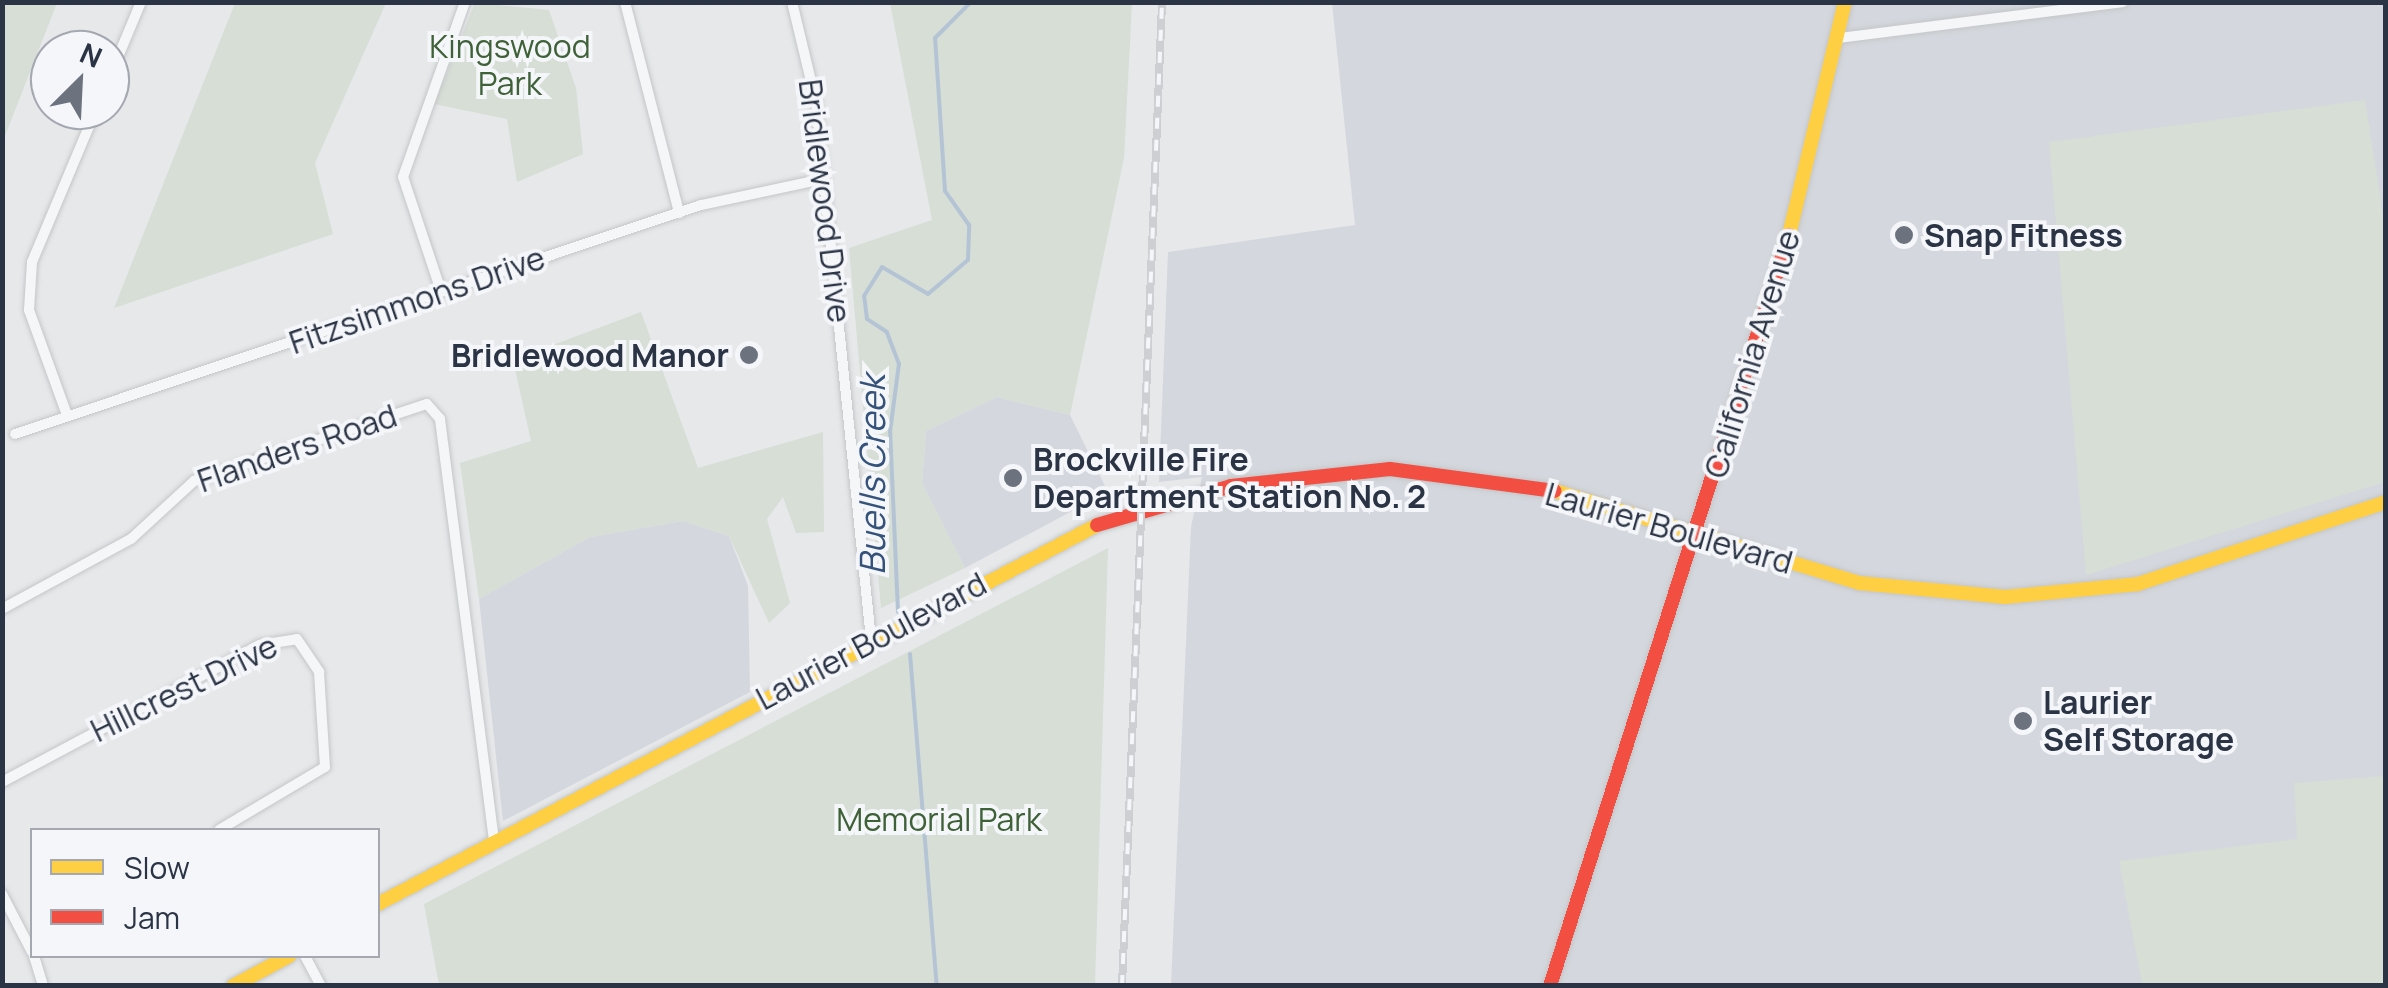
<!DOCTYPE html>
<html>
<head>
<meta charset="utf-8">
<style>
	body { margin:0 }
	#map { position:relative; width:2388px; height:988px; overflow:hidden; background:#e6e8ea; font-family:Manrope,sans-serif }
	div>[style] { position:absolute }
	.built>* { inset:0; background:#d4d7dd }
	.green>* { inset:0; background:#d6ded6 }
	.stream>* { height:4px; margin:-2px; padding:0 2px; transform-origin:2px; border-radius:2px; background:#b4c4d5 }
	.roads { filter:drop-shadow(0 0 2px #c4c6c8) drop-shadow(0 0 2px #c4c6c8) }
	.street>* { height:10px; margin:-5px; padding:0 5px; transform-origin:5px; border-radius:5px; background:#f5f6f7 }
	.slow>* { height:14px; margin:-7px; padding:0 7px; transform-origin:7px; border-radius:7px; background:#ffcf43 }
	.jam>* { height:14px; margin:-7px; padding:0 7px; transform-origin:7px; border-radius:7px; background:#f24e42 }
	.rail>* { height:8px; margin-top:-4px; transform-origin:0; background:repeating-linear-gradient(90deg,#f4f6f9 0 11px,#cecfd2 0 22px); box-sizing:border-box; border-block:2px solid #cecfd2 }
	.dots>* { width:28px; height:28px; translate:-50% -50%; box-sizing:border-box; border:5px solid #f4f6f9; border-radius:50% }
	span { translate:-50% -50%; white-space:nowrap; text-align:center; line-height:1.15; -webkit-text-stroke:8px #f4f6f9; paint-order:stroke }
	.park-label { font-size:32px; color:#3f6138 }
	.street-label { font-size:32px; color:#2b3445 }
	.poi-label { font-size:32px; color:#2b3445; font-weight:700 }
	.left { translate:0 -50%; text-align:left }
	.right { translate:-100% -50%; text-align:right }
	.water-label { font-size:35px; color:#34527a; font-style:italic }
	.frame { position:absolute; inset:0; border:5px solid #2b3445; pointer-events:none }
	.legend { position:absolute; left:30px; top:828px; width:350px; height:130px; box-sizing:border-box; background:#f4f6f9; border:2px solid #a4a8b1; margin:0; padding:12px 18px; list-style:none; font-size:30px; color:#2b3445 }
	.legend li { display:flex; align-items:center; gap:20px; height:50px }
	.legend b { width:50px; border:2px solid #a4a8b1 }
	.north { position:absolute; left:30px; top:30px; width:100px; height:100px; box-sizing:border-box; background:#f4f6f9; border:2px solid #a4a8b1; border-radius:50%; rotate:24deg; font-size:28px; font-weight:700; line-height:40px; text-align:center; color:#2b3445 }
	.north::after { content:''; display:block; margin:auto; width:35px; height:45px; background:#6c737f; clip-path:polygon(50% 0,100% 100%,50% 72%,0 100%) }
</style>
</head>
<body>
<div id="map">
	<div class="built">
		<div style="clip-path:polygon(1332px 3px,2385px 3px,2385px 985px,1171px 985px,1191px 527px,1202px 477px,1159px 482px,1168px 252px,1355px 225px)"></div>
		<div style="clip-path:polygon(997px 397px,1070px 415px,1108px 492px,965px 568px,922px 483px,926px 431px)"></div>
		<div style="clip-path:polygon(683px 521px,729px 536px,748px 586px,750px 692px,503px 821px,479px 599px,590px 537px)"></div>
	</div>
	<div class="green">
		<div style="clip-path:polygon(3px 2px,57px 3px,3px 141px,2px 3px)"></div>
		<div style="clip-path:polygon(235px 3px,386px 3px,315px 163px,333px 234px,114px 308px)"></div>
		<div style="clip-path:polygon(475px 3px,549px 10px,576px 88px,583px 154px,517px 182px,507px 119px,434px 104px)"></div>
		<div style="clip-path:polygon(890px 3px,1132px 3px,1124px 158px,1070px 415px,997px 397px,926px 431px,922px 483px,965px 568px,881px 608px,849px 248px,932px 220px)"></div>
		<div style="clip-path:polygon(2365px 100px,2385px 228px,2385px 482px,2086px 575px,2049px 142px)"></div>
		<div style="clip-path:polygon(641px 312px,698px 468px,823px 432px,824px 532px,796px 533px,783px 497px,767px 519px,790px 603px,769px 623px,729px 536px,683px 521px,590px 537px,479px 599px,460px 463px,531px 441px,513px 360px)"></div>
		<div style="clip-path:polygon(1108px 548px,1095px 985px,439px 985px,424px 904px)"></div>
		<div style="clip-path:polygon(2385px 776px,2385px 985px,2142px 985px,2119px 861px,2297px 839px,2294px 783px)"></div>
	</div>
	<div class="stream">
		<div style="left:898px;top:612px;width:180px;rotate:-92.5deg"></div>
		<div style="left:890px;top:432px;width:69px;rotate:-82.5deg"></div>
		<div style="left:899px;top:364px;width:34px;rotate:-111deg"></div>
		<div style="left:887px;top:332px;width:24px;rotate:-147deg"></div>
		<div style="left:867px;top:319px;width:23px;rotate:-97deg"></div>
		<div style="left:864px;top:296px;width:34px;rotate:-58deg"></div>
		<div style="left:882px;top:267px;width:53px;rotate:30.4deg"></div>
		<div style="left:928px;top:294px;width:52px;rotate:-40.4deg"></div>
		<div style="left:968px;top:260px;width:35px;rotate:-88deg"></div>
		<div style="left:969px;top:225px;width:42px;rotate:-125.2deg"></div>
		<div style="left:945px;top:191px;width:153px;rotate:-93.7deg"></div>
		<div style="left:935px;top:38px;width:51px;rotate:-45deg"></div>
		<div style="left:910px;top:654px;width:333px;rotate:85.4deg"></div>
	</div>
	<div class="roads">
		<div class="street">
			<div style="left:625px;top:2px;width:218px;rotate:75.6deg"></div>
			<div style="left:792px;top:2px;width:103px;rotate:76.5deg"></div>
			<div style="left:816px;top:102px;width:541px;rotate:84.16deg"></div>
			<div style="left:1839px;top:38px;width:286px;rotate:-7.2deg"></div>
			<div style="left:110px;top:76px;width:80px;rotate:-67.3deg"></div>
			<div style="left:441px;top:291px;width:120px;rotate:-108.4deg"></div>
			<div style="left:403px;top:177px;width:186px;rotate:-70.5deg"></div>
			<div style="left:67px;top:415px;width:112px;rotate:-109.9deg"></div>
			<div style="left:29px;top:310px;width:48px;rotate:-86.4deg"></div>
			<div style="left:32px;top:262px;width:165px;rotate:-67.2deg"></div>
			<div style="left:15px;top:434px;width:723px;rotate:-18.46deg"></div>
			<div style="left:701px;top:205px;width:125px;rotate:-12deg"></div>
			<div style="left:2px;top:609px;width:147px;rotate:-28.5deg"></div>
			<div style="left:131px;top:539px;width:86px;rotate:-42.6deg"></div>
			<div style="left:194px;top:481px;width:245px;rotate:-18.3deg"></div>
			<div style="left:427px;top:404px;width:20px;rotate:49deg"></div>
			<div style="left:440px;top:419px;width:422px;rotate:82.7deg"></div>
			<div style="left:2px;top:782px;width:292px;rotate:-28deg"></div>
			<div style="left:260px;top:645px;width:37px;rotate:-9deg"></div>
			<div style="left:297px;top:639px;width:40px;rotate:56deg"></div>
			<div style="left:319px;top:672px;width:95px;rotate:86.4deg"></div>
			<div style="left:325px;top:767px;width:123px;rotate:149.3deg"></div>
			<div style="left:2px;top:894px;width:65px;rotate:62.7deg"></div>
			<div style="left:34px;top:956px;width:31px;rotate:73deg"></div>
			<div style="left:305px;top:956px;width:34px;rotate:62deg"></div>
		</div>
		<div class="slow">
			<div style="left:1789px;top:235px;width:240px;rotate:-76.5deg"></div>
			<div style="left:1555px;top:491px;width:318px;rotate:16.8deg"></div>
			<div style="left:1859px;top:583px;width:147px;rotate:5.5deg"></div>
			<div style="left:2005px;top:597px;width:134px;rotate:-5.6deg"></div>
			<div style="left:2138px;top:584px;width:261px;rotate:-18.3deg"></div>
			<div style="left:378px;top:904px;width:813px;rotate:-27.79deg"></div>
			<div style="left:233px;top:986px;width:64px;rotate:-28.2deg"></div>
		</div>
		<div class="jam">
			<div style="left:1097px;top:525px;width:140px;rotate:-16.2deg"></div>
			<div style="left:1231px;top:486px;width:160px;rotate:-6.1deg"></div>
			<div style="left:1390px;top:469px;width:166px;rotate:7.6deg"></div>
			<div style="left:1550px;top:986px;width:788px;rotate:-72.35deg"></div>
		</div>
	</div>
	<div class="rail">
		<div style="left:1122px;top:986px;width:985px;rotate:-87.67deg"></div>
	</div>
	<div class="dots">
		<div style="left:1904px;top:235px;background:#6c737f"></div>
		<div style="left:749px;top:355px;background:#6c737f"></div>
		<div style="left:1013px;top:478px;background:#6c737f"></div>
		<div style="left:2023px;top:721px;background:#6c737f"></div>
	</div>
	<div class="park-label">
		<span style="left:510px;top:65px">Kingswood<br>Park</span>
		<span style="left:939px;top:819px">Memorial Park</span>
	</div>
	<div class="street-label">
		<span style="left:825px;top:201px;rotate:83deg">Bridlewood Drive</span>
		<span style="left:417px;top:300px;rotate:-19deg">Fitzsimmons Drive</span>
		<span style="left:1752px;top:354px;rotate:-73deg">California Avenue</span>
		<span style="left:297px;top:448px;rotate:-19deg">Flanders Road</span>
		<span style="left:1669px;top:528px;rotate:16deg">Laurier Boulevard</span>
		<span style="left:871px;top:641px;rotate:-28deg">Laurier Boulevard</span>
		<span style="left:184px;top:688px;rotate:-26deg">Hillcrest Drive</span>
	</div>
	<div class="poi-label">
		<span class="left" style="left:1924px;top:235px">Snap Fitness</span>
		<span class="right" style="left:729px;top:355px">Bridlewood Manor</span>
		<span class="left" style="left:1033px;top:478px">Brockville Fire<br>Department Station No. 2</span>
		<span class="left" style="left:2043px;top:721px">Laurier<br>Self Storage</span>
	</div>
	<div class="water-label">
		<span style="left:872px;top:475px;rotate:-90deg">Buells Creek</span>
	</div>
	<div class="frame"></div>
	<ul class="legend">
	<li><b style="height:12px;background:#ffcf43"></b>Slow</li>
	<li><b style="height:12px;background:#f24e42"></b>Jam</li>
	</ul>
	<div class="north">N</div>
</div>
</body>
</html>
